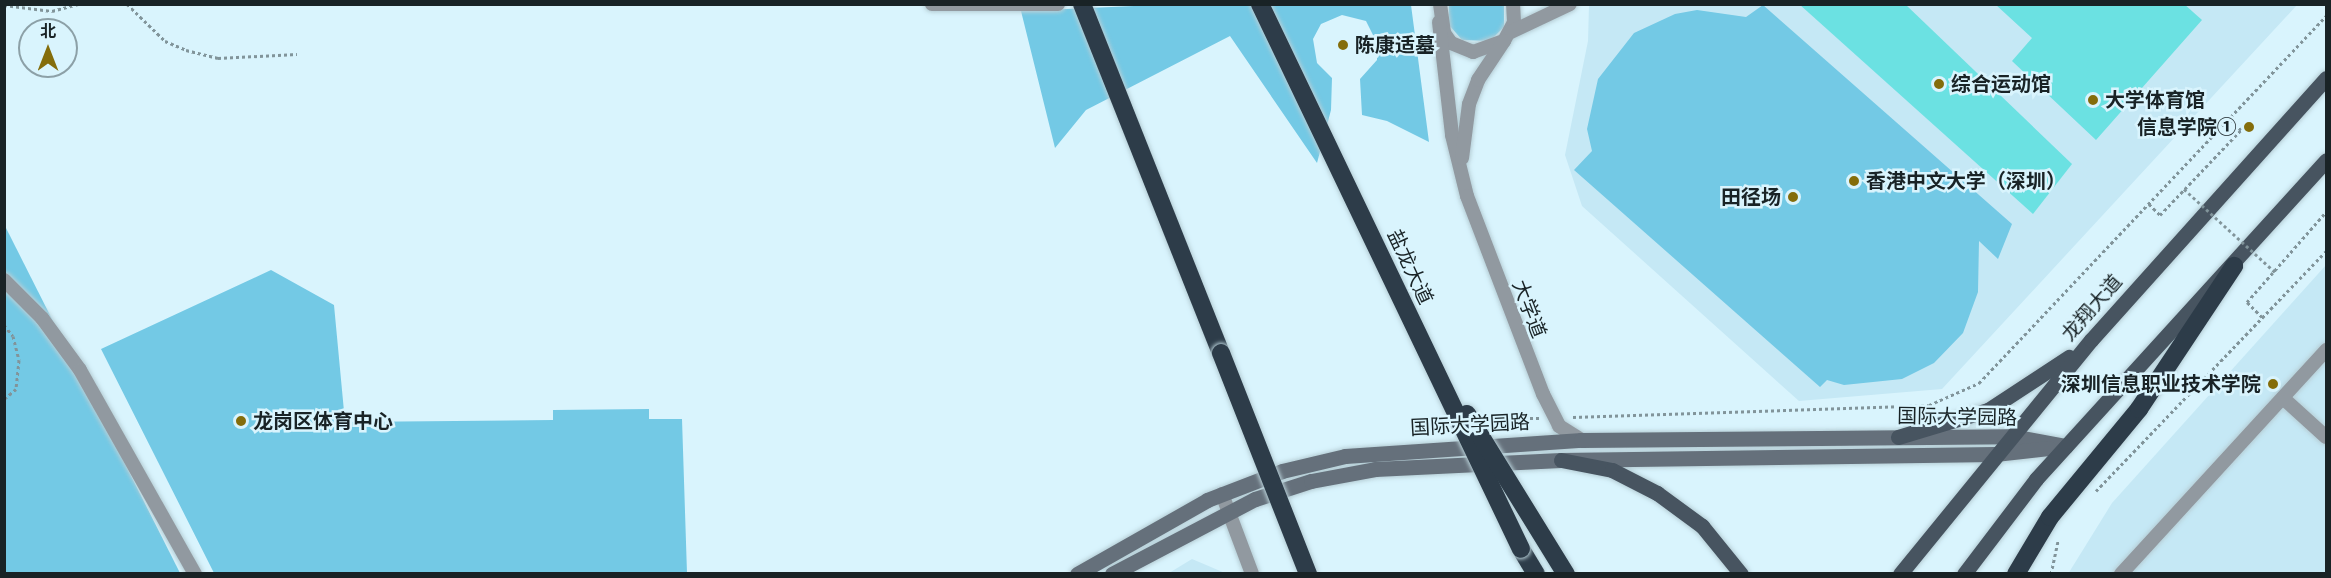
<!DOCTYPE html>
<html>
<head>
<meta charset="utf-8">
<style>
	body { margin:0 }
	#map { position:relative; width:2331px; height:578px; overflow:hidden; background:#d9f4fd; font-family:Rubik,"Noto Sans SC",sans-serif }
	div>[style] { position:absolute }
	.built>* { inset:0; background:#c5e8f5 }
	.green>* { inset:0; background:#73c9e5 }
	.building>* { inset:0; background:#6be1e2 }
	.path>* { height:3px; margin-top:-1.5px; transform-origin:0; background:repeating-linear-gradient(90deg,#81949a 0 3px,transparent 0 6px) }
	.roads { filter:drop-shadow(0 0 2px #b6ced6) drop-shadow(0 0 2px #b6ced6) }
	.street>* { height:14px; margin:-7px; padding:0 7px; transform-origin:7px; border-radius:7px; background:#9199a0 }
	.secondary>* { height:15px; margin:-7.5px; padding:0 7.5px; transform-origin:7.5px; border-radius:7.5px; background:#65707b }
	.primary>* { height:15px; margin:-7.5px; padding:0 7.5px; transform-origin:7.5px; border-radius:7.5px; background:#475460 }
	.highway>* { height:18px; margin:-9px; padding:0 9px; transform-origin:9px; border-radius:9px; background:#2d3c49 }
	.path-bridge>* { height:3px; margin-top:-1.5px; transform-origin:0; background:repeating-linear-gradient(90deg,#81949a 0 3px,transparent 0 6px) }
	.bridges { filter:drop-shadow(0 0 2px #b6ced6) drop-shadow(0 0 2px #b6ced6) }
	.highway-bridge>* { height:18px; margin:-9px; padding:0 9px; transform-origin:9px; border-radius:9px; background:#2d3c49 }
	.dots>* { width:16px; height:16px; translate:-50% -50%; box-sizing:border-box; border:3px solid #d9f4fd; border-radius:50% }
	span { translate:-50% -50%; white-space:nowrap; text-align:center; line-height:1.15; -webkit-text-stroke:5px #d9f4fd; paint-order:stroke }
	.poi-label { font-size:20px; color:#192326; font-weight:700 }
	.left { translate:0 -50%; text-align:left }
	.right { translate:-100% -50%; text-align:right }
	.street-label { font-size:20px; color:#192326 }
	.frame { position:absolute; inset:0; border:6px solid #192326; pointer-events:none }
	.north { position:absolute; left:18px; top:18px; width:60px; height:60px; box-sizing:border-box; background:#d9f4fd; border:2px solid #8ca0a7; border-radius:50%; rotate:0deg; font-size:16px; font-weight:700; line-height:24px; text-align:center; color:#192326 }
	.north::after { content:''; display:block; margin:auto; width:21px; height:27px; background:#846d0b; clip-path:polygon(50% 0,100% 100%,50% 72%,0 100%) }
</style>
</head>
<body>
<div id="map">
	<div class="built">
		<div style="clip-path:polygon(1589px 5px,2297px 5px,1942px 389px,1799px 401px,1582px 206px,1565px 155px,1588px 41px)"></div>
		<div style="clip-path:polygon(2326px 265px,2326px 573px,2068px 574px,2112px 503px)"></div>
		<div style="clip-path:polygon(1192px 559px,1225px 573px,1169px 573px)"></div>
	</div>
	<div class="green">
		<div style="clip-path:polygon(1179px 4px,1411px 5px,1429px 142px,1387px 121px,1362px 115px,1360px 79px,1377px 60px,1377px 43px,1366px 21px,1342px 15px,1321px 24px,1313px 39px,1317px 63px,1332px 78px,1331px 110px,1317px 163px,1230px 36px,1086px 110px,1055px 148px,1021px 11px)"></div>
		<div style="clip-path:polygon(1449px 5px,1504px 5px,1504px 27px,1490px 41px,1462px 40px,1449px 25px)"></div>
		<div style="clip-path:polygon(1763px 5px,2012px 224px,1998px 259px,1979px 241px,1978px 292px,1963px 333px,1934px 363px,1902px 379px,1844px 385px,1827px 380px,1820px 387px,1574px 170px,1592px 151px,1587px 129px,1598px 79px,1634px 33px,1675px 14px,1697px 10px,1746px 17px)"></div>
		<div style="clip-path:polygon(5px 226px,180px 573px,5px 573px)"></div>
		<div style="clip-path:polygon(271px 270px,334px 305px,345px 422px,553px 420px,553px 410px,649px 409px,649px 419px,682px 419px,687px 573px,214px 573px,101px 349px)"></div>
	</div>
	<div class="building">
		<div style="clip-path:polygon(1799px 4px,1905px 4px,2072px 164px,2033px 214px)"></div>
		<div style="clip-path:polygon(1995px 4px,2184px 4px,2202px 20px,2096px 140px,2012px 61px,2032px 38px)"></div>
	</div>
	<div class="path">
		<div style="left:127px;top:4px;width:53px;rotate:44.2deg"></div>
		<div style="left:165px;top:41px;width:23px;rotate:23deg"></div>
		<div style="left:186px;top:50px;width:33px;rotate:14deg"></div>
		<div style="left:218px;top:58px;width:79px;rotate:-2.9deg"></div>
		<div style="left:4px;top:5px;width:48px;rotate:7.1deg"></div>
		<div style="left:52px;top:11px;width:28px;rotate:-15deg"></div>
		<div style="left:2149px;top:204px;width:16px;rotate:45deg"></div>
		<div style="left:2160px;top:215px;width:117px;rotate:-46.4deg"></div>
		<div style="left:2241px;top:130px;width:17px;rotate:-135deg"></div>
		<div style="left:2262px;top:317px;width:21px;rotate:-135deg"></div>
		<div style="left:2247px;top:302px;width:120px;rotate:-48.7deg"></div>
		<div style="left:4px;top:325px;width:14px;rotate:51deg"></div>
		<div style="left:13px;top:336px;width:25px;rotate:76deg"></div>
		<div style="left:19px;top:360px;width:29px;rotate:96deg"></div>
		<div style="left:16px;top:389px;width:16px;rotate:140deg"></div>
		<div style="left:1573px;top:417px;width:356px;rotate:-1.9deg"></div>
		<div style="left:1929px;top:405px;width:55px;rotate:-23.7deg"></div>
		<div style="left:1979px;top:383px;width:505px;rotate:-46.6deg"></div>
		<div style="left:1530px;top:418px;width:10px"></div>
		<div style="left:2096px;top:491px;width:332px;rotate:-46.2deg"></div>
		<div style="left:2051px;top:574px;width:35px;rotate:-78deg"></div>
	</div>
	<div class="roads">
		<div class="street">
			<div style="left:932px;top:4px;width:126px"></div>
			<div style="left:1440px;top:4px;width:29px;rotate:82deg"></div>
			<div style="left:1444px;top:33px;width:12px;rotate:55deg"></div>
			<div style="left:1451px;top:43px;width:24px;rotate:22deg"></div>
			<div style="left:1473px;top:52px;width:33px;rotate:-20deg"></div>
			<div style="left:1504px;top:41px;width:21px;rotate:-62deg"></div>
			<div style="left:1514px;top:22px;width:18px;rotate:-93deg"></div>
			<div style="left:1439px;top:22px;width:114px;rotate:83.4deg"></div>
			<div style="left:1452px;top:135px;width:63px;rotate:76.2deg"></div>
			<div style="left:1467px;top:196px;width:212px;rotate:69deg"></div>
			<div style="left:1543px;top:394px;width:36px;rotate:63deg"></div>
			<div style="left:1559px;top:426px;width:26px;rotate:32deg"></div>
			<div style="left:1511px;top:32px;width:65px;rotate:-25.4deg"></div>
			<div style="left:1462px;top:158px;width:54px;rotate:-82.6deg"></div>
			<div style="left:1469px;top:104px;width:26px;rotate:-69deg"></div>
			<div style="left:1478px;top:80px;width:47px;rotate:-56.3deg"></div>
			<div style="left:4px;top:280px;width:54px;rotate:45deg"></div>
			<div style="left:42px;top:318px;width:64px;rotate:53.8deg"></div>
			<div style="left:80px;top:370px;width:234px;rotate:60.6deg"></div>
			<div style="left:2283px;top:398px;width:58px;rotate:42.2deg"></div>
			<div style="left:1222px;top:494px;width:85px;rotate:69.4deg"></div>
			<div style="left:2121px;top:574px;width:304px;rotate:-47.5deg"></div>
		</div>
		<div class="secondary">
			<div style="left:1077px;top:574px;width:150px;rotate:-29.6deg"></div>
			<div style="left:1207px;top:500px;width:80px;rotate:-21.1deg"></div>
			<div style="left:1282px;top:471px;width:65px;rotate:-13.4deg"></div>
			<div style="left:1345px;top:456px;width:237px;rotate:-3.9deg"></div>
			<div style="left:1581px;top:440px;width:430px;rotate:-0.5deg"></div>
			<div style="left:2011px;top:436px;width:56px;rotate:10.3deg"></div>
			<div style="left:1112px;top:574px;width:161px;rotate:-27.7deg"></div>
			<div style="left:1255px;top:499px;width:59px;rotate:-17.8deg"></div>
			<div style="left:1311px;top:481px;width:65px;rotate:-10.6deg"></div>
			<div style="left:1375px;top:469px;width:186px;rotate:-2.8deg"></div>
			<div style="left:1561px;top:460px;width:434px;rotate:-0.8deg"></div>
			<div style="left:1995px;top:454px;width:54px;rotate:-6.3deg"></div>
		</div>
		<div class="primary">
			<div style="left:1898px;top:437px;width:94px;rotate:-16.7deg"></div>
			<div style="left:1988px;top:410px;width:97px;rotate:-33.2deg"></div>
			<div style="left:1561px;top:460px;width:52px;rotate:11.1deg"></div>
			<div style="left:1612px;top:470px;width:51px;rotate:27.1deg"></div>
			<div style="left:1657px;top:493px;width:56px;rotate:36.3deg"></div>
			<div style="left:1702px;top:526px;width:62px;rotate:50.9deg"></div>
			<div style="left:1900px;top:574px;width:302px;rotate:-50.8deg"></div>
			<div style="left:2091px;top:340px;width:352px;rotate:-48.1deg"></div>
			<div style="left:1964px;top:574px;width:119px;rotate:-52.8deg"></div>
			<div style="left:2036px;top:479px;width:431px;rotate:-47.7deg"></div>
		</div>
		<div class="highway">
			<div style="left:1082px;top:4px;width:376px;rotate:68.3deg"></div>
			<div style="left:1521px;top:549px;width:29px;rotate:59deg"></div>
			<div style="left:2016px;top:574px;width:66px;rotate:-59.2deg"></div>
			<div style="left:2050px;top:517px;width:140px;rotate:-50.5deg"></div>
			<div style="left:2139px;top:409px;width:172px;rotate:-56.4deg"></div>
		</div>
	</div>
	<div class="path-bridge">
		<div style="left:2184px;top:189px;width:123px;rotate:42.4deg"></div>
	</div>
	<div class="bridges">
		<div class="highway-bridge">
			<div style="left:1260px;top:4px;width:604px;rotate:64.41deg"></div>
			<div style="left:1221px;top:353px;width:238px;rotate:68.5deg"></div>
			<div style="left:1467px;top:414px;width:188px;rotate:58.3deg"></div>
		</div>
	</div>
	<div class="dots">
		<div style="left:1343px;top:45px;background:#846d0b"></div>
		<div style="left:1939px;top:84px;background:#846d0b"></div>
		<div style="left:2093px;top:100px;background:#846d0b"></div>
		<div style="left:2249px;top:127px;background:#846d0b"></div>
		<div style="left:1854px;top:181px;background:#846d0b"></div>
		<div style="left:1793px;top:197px;background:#846d0b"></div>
		<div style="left:2273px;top:384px;background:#846d0b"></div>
		<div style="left:241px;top:421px;background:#846d0b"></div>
	</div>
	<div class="poi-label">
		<span class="left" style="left:1355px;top:45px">陈康适墓</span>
		<span class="left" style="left:1951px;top:84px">综合运动馆</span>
		<span class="left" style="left:2105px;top:100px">大学体育馆</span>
		<span class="right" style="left:2237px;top:127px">信息学院①</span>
		<span class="left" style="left:1866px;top:181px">香港中文大学（深圳）</span>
		<span class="right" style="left:1781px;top:197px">田径场</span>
		<span class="right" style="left:2261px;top:384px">深圳信息职业技术学院</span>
		<span class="left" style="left:253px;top:421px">龙岗区体育中心</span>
	</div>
	<div class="street-label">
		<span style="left:1410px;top:267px;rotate:65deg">盐龙大道</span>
		<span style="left:2092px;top:308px;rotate:-49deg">龙翔大道</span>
		<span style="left:1529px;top:309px;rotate:69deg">大学道</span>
		<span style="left:1957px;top:417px;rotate:1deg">国际大学园路</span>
		<span style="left:1470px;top:425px;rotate:-3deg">国际大学园路</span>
	</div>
	<div class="frame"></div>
	<div class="north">北</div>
</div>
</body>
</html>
